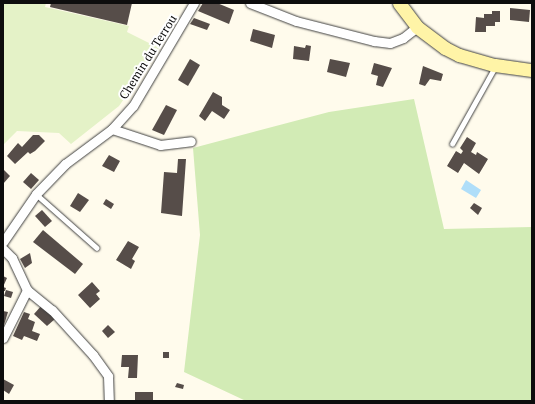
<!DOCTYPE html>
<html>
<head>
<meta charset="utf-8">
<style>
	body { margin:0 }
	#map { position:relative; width:535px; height:404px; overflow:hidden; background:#fffbec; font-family:"PT Serif",serif }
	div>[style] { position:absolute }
	.green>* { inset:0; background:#d2ebb5 }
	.pitch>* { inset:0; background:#e4f2c7 }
	.water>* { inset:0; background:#afdef9 }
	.building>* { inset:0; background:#564d49 }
	.roads { filter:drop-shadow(0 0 1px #404040) drop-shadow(0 0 1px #404040) }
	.lane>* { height:4.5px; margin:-2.25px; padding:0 2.25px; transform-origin:2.25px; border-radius:2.25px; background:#fff }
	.street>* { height:9px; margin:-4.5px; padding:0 4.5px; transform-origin:4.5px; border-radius:4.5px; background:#fff }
	.secondary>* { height:13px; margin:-6.5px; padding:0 6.5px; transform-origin:6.5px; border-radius:6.5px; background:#fff4a7 }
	span { translate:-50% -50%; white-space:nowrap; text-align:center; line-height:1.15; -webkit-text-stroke:4px #fff; paint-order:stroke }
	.street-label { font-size:12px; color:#0d0d0d }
	.frame { position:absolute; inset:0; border:4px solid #0d0d0d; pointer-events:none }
</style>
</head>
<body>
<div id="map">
	<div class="green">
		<div style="clip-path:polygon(414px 99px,444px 229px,532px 227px,532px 401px,246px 401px,184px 372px,200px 235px,193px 148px,329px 112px)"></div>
	</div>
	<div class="pitch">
		<div style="clip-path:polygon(3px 3px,46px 3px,45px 7px,129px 26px,127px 32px,159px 48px,119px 106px,71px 144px,59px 133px,17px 131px,3px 145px)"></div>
	</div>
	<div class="water">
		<div style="clip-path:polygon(466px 180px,481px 190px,476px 198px,461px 189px)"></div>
	</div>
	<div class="building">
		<div style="clip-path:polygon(51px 3px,132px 3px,127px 25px,50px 7px)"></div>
		<div style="clip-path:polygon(203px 3px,217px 3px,234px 10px,229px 24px,198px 11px)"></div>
		<div style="clip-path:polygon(510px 8px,530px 10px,529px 22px,510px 20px)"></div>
		<div style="clip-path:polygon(492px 11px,500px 11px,500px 22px,495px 22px,495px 26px,486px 26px,486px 32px,475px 32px,476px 17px,484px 18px,484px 14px,492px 14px)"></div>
		<div style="clip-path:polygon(194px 18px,210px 24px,207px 30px,190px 24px)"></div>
		<div style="clip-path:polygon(253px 29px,275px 35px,272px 48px,250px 41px)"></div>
		<div style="clip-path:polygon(306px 45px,311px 46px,309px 61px,293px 59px,294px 46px,305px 48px)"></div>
		<div style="clip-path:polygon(190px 59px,200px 65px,188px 86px,178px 80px)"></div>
		<div style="clip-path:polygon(330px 59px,350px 63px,346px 77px,327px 72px)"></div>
		<div style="clip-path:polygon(374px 63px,392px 68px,383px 87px,376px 85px,378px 76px,371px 74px)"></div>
		<div style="clip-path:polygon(423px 66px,443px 74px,441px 81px,430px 79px,425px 86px,419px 84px)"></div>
		<div style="clip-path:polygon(213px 92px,222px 97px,222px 105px,230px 110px,224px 119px,212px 111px,205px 121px,199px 116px)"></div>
		<div style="clip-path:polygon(166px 105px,177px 110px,164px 135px,152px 130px)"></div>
		<div style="clip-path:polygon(33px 135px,39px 135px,45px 141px,35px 151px,30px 154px,28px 152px,15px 164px,7px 156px,18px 143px,22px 147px)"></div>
		<div style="clip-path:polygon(467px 137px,476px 143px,471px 152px,476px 155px,477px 152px,488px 159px,479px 174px,464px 163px,458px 173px,447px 166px,456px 151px,461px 154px,463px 151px,460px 148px)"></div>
		<div style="clip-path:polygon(109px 155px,120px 161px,114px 172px,102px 166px)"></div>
		<div style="clip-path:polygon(178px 159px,186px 159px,182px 216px,161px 213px,164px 172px,177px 173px)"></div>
		<div style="clip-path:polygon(3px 169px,10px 176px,3px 184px)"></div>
		<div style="clip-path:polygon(31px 173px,39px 180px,31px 189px,23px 182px)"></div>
		<div style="clip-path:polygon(78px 193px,89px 200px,80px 212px,70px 206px)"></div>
		<div style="clip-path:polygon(106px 199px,114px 204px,111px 209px,103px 204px)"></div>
		<div style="clip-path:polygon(474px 203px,482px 208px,478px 215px,470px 208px)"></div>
		<div style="clip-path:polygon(42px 210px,52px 221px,45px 227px,35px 216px)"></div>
		<div style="clip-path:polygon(43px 230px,83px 264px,75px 274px,33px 242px)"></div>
		<div style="clip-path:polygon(128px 241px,139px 247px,132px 259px,135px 261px,131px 269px,116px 260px)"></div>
		<div style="clip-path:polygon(30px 253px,32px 263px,25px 268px,20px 259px)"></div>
		<div style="clip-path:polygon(3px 276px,7px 278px,3px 287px,6px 288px,5px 291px,3px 291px)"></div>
		<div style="clip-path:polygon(92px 282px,100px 291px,96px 294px,100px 299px,90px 308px,78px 295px)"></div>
		<div style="clip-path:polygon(6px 290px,13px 292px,11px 298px,4px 296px)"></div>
		<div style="clip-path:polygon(42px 305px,55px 319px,47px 326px,34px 314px)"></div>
		<div style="clip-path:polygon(3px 311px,8px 312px,4px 325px,3px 325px)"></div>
		<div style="clip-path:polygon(24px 312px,30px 314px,28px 319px,35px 322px,32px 331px,40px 334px,37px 341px,24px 336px,22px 340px,13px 336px)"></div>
		<div style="clip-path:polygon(108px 325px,115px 332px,108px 338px,102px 331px)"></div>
		<div style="clip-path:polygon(163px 352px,169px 352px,169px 358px,163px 358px)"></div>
		<div style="clip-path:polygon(122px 355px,138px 355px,137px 378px,128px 378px,129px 367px,121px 367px)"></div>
		<div style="clip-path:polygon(3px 379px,14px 385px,9px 394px,3px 390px)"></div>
		<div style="clip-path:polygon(177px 383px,184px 385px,183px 389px,175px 387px)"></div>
		<div style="clip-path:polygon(135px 392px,153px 392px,153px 401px,135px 401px)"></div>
	</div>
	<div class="roads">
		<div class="lane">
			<div style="left:452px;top:144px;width:88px;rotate:-60.8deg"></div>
			<div style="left:36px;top:194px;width:81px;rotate:41.5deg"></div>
		</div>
		<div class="street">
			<div style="left:250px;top:3px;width:49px;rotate:21.4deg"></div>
			<div style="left:296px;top:21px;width:81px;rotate:14.4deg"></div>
			<div style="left:374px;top:41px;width:16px;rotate:7deg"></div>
			<div style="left:390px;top:43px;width:14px;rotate:-21deg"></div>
			<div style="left:403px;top:38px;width:18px;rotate:-38deg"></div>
			<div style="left:112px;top:129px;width:51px;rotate:18.4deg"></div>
			<div style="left:160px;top:145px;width:31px;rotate:-7deg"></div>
			<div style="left:3px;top:242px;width:58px;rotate:-55.5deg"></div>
			<div style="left:36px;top:194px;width:42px;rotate:-46deg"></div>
			<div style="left:65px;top:164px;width:59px;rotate:-36.7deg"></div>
			<div style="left:112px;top:129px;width:31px;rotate:-48deg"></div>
			<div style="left:133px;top:106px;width:120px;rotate:-59.4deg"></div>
			<div style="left:3px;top:249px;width:13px;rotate:45deg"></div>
			<div style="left:12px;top:258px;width:35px;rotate:65deg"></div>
			<div style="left:27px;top:290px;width:32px;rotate:39deg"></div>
			<div style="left:52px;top:310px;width:61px;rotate:47.7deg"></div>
			<div style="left:93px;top:355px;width:26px;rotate:54deg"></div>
			<div style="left:108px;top:376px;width:25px;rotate:88deg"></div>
			<div style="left:3px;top:338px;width:54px;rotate:-63.4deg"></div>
		</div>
		<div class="secondary">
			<div style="left:399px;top:3px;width:30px;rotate:53deg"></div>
			<div style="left:417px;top:27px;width:35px;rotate:37deg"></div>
			<div style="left:445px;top:48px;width:16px;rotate:27deg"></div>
			<div style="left:459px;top:55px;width:37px;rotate:16deg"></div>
			<div style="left:495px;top:65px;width:37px;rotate:8deg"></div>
		</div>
	</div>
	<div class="street-label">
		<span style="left:148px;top:57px;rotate:-58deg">Chemin du Terrou</span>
	</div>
	<div class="frame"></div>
</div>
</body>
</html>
